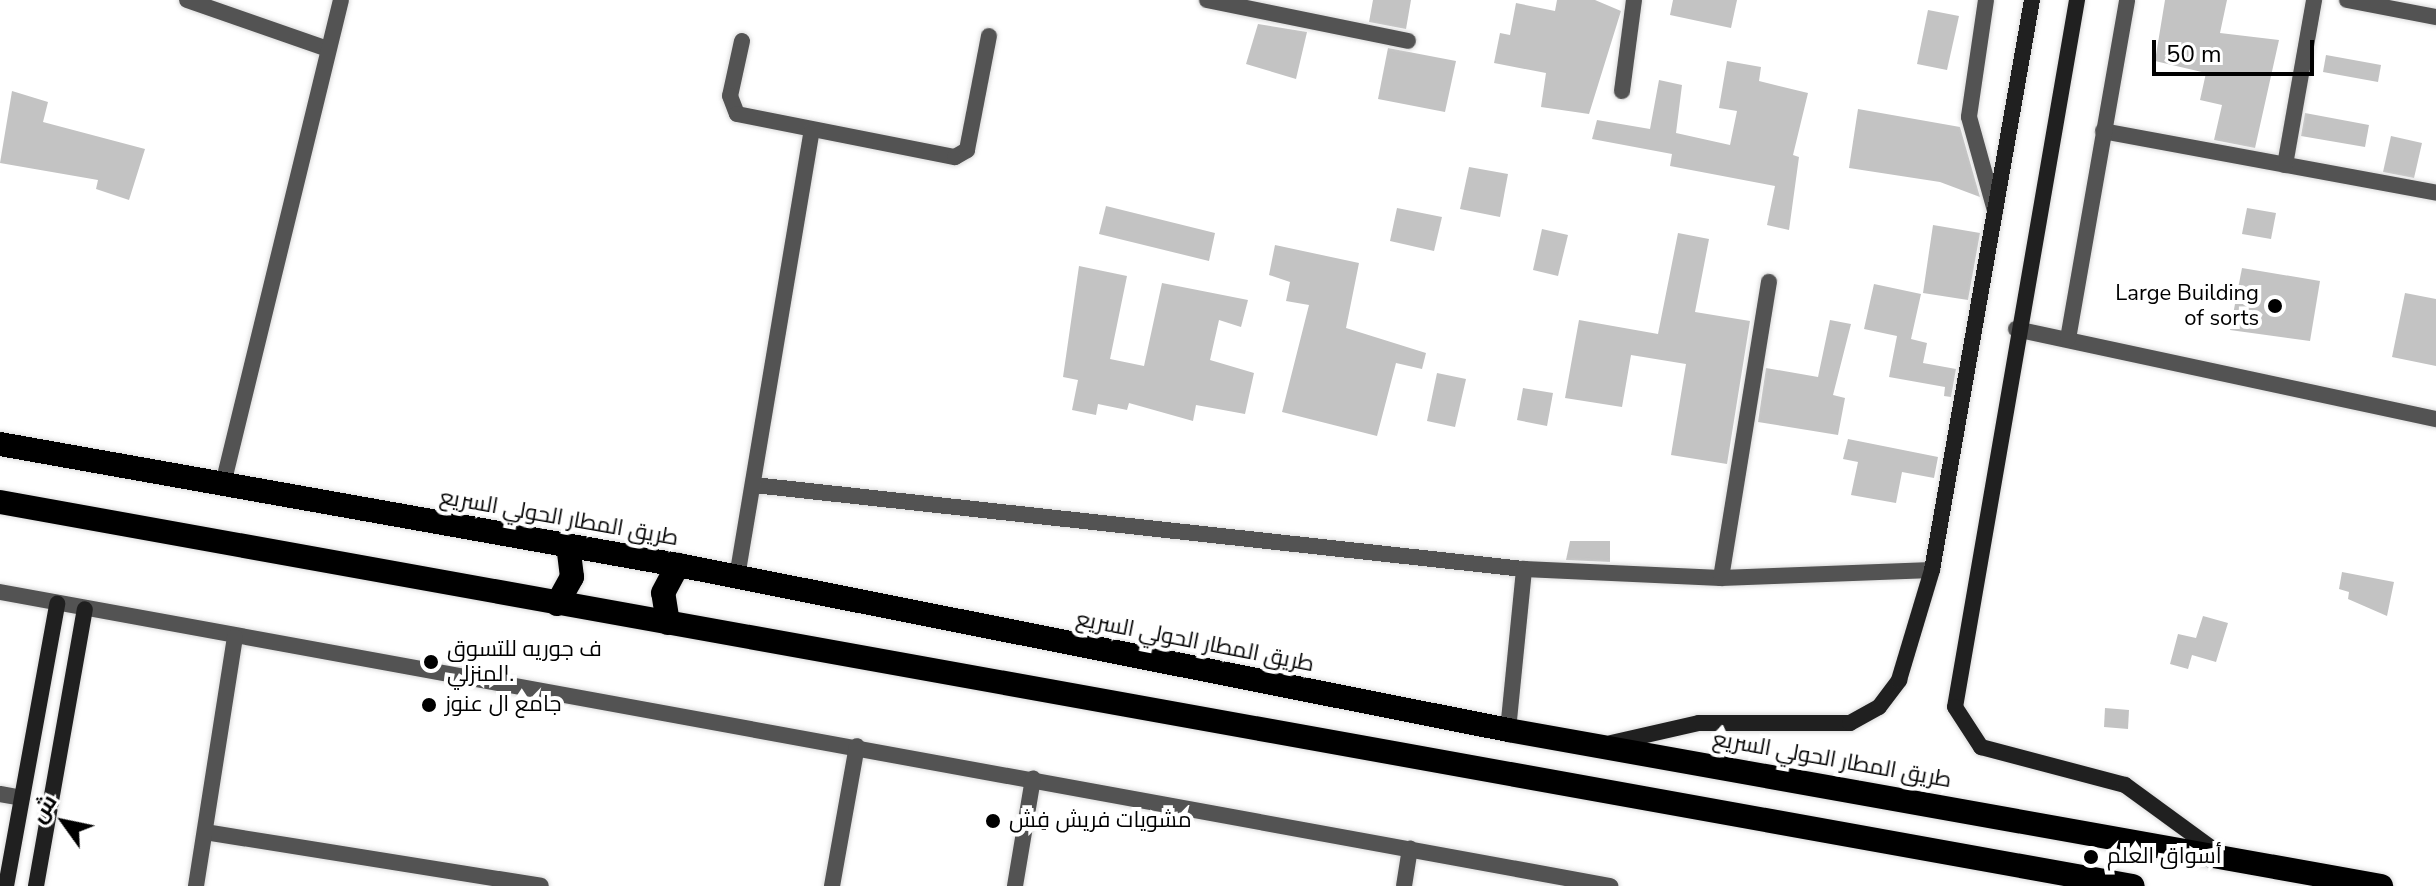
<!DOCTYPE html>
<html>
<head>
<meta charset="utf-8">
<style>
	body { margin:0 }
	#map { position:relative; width:2436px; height:886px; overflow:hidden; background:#fff; font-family:"Nunito Sans",Cairo,sans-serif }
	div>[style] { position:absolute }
	.building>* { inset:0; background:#c3c3c3 }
	.roads { filter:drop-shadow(0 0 2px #dbdbdb) drop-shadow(0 0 2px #dbdbdb) }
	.street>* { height:16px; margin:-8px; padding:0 8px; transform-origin:8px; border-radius:8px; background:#535353 }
	.secondary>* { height:16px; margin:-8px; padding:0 8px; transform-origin:8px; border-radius:8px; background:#202020 }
	.highway>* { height:24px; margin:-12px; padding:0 12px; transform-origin:12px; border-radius:12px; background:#000 }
	.dots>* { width:22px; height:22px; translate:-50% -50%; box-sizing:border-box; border:4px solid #fff; border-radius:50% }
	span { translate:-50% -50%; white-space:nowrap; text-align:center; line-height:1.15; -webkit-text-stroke:8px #fff; paint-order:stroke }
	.poi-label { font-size:22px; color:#000 }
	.right { translate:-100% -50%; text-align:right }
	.left { translate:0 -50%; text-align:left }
	.street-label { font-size:22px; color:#000 }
	.north { position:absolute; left:24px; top:782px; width:80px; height:80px; -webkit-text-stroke:6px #fff; paint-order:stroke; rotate:303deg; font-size:22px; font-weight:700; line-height:32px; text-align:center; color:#000 }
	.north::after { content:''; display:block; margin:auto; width:28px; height:36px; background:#000; clip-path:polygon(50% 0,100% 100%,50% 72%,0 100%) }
	.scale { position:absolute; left:2152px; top:40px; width:162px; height:36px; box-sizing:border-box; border:4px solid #000; border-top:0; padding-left:10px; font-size:24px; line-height:28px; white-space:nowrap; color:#000; -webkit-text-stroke:6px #fff; paint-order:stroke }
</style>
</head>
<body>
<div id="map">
	<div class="building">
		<div style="clip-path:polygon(1373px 0,1411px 0,1406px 29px,1369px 22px)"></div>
		<div style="clip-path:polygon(1557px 0,1595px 0,1621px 11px,1589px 114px,1541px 107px,1546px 73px,1494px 63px,1500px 33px,1510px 35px,1516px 3px,1555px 11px)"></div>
		<div style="clip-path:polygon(1673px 0,1737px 0,1731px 28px,1670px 15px)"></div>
		<div style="clip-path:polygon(2165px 0,2227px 0,2220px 33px,2279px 40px,2255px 148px,2214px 140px,2222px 105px,2200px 100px,2206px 73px,2155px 61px)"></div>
		<div style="clip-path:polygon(1928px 10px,1959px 16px,1947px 70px,1917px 64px)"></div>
		<div style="clip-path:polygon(1258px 24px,1307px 32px,1296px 79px,1246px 64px)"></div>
		<div style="clip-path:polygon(1388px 48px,1456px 61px,1445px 112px,1378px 99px)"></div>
		<div style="clip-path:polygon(2326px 55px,2381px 65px,2378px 82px,2323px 72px)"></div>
		<div style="clip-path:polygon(1727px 61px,1761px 67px,1759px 81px,1808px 93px,1793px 155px,1799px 157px,1789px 230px,1767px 225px,1775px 186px,1670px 166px,1672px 154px,1592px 139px,1597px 120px,1650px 129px,1659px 80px,1682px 85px,1676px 133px,1730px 145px,1737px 111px,1719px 108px)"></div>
		<div style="clip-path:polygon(12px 91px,48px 102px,43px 122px,145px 149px,129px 200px,96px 189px,98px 180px,0 163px)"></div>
		<div style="clip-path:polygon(1858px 109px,1960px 127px,1980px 197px,1940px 182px,1849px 168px)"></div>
		<div style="clip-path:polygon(2305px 113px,2369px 125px,2365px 147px,2301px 136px)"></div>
		<div style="clip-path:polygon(2391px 136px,2422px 143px,2414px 178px,2383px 172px)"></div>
		<div style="clip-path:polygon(1469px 167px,1508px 174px,1500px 217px,1460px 209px)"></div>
		<div style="clip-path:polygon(1106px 206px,1215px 233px,1209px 261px,1099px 234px)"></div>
		<div style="clip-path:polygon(1397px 208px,1442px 217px,1434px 251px,1390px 241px)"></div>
		<div style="clip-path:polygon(2247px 208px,2276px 213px,2271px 239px,2242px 234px)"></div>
		<div style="clip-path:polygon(1933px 225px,1980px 233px,1968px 300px,1923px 293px)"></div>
		<div style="clip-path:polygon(1542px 229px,1568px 235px,1558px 276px,1533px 270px)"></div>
		<div style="clip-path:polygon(1678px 233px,1709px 239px,1695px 312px,1750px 321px,1727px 464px,1671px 455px,1686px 364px,1631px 355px,1622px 407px,1565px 398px,1579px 320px,1658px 334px)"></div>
		<div style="clip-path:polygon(1275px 245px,1359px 263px,1346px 328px,1426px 353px,1422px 369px,1396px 363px,1377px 436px,1282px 412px,1309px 305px,1286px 301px,1290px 282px,1269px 275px)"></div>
		<div style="clip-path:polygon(1079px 266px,1127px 276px,1110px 359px,1144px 366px,1162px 283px,1248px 300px,1241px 327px,1219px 320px,1210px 360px,1254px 373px,1245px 414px,1196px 405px,1193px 421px,1129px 403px,1127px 410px,1098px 404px,1096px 415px,1072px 410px,1078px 380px,1063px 377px)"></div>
		<div style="clip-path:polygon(2242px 268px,2320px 281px,2310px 341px,2230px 330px)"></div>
		<div style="clip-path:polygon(1874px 284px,1921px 294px,1911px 339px,1927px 343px,1923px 363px,1956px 369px,1951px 397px,1944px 396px,1945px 387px,1889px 377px,1897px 336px,1864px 329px)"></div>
		<div style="clip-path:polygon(2405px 293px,2436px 299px,2436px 366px,2392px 357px)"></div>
		<div style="clip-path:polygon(1830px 320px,1851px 324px,1833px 395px,1845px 398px,1838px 435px,1758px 422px,1766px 368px,1818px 377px)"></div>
		<div style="clip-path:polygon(1437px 373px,1466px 379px,1455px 427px,1427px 421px)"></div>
		<div style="clip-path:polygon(1523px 388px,1553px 393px,1547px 426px,1517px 420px)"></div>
		<div style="clip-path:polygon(1848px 439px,1938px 457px,1934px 478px,1902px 472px,1896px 503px,1851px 495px,1858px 462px,1843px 459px)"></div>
		<div style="clip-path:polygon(1570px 541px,1610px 541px,1610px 562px,1566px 560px)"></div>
		<div style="clip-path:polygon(2342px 572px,2394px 582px,2387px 616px,2348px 599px,2349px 592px,2339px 589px)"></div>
		<div style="clip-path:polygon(2203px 616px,2228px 623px,2216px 662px,2192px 655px,2188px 669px,2170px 664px,2178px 634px,2196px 638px)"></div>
		<div style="clip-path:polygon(2105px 708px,2129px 710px,2128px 729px,2104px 727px)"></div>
	</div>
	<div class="roads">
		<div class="street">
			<div style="left:187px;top:0;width:149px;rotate:19.2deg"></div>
			<div style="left:1207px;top:0;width:205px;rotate:11.5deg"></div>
			<div style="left:1986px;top:0;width:118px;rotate:98.3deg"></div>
			<div style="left:1969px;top:117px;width:98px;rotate:74.5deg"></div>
			<div style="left:2347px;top:0;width:91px;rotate:10.8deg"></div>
			<div style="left:742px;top:41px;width:56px;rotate:102.3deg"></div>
			<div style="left:730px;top:96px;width:19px;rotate:69deg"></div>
			<div style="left:737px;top:114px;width:222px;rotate:11.2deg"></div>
			<div style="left:955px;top:157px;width:14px;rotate:-30deg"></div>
			<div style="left:967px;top:150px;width:116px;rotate:-79.1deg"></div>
			<div style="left:1622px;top:91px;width:92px;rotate:-82.5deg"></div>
			<div style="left:2103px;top:131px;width:339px;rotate:10.5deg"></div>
			<div style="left:2285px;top:165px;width:168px;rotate:-80deg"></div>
			<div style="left:2016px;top:329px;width:430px;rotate:12.1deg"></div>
			<div style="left:2068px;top:339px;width:344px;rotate:-80.1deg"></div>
			<div style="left:223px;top:484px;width:498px;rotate:-76.3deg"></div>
			<div style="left:754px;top:485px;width:775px;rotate:6.23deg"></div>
			<div style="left:1524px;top:569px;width:197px;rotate:2.6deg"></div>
			<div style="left:1721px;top:578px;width:211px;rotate:-2.2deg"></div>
			<div style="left:737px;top:577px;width:453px;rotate:-80.5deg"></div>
			<div style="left:1721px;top:578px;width:300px;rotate:-80.8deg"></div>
			<div style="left:0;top:592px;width:1637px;rotate:10.35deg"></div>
			<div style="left:1508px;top:730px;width:162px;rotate:-84.3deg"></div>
			<div style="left:0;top:794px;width:22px;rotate:10deg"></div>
			<div style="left:205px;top:832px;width:340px;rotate:9.1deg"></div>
			<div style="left:196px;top:886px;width:252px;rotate:-81.1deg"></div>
			<div style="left:832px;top:886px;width:142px;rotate:-79.9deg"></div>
			<div style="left:1015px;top:886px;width:109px;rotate:-80.5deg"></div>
			<div style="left:1404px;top:886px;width:38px;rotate:-81deg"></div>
		</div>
		<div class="secondary">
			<div style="left:2077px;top:0;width:717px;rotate:99.79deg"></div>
			<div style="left:1955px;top:707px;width:48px;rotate:57deg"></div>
			<div style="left:1981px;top:747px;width:149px;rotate:14.8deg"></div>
			<div style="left:2125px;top:785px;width:114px;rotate:36.1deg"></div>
			<div style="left:1611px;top:743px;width:90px;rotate:-12.8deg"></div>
			<div style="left:1699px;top:723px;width:151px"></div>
			<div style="left:1850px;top:723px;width:33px;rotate:-29deg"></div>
			<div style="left:1879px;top:707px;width:34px;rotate:-53deg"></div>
			<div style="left:1899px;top:680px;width:115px;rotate:-73.3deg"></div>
			<div style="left:1932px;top:570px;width:579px;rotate:-80.05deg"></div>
			<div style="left:6px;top:886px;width:287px;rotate:-79.7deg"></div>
			<div style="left:36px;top:886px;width:281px;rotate:-80deg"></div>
		</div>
		<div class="highway">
			<div style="left:0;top:444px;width:689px;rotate:10.12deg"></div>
			<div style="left:678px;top:565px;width:846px;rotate:11.24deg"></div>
			<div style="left:1508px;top:730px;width:887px;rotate:10.13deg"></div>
			<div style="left:0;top:502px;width:2167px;rotate:10.21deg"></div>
			<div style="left:557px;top:604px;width:31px;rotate:-61deg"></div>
			<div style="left:572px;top:577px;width:31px;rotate:-97deg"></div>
			<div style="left:668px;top:623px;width:30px;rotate:-99deg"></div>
			<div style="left:663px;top:593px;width:32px;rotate:-62deg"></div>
		</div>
	</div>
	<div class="dots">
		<div style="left:2275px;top:306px;background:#000"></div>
		<div style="left:431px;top:662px;background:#000"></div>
		<div style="left:429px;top:705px;background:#000"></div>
		<div style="left:993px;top:821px;background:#000"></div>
		<div style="left:2091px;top:857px;background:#000"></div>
	</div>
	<div class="poi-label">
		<span class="right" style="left:2259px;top:306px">Large Building<br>of sorts</span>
		<span class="left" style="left:447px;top:662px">ف جوريه للتسوق<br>المنزلي.</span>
		<span class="left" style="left:445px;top:705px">جامع ال عنوز</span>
		<span class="left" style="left:1009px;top:821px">مشويات فريش فِش</span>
		<span class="left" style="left:2107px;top:857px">أسواق العلم</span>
	</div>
	<div class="street-label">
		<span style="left:559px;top:518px;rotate:10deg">طريق المطار الحولي السريع</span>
		<span style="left:1195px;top:642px;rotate:11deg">طريق المطار الحولي السريع</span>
		<span style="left:1832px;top:760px;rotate:10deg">طريق المطار الحولي السريع</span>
	</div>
	<div class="north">ش</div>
	<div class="scale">50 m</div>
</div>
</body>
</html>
